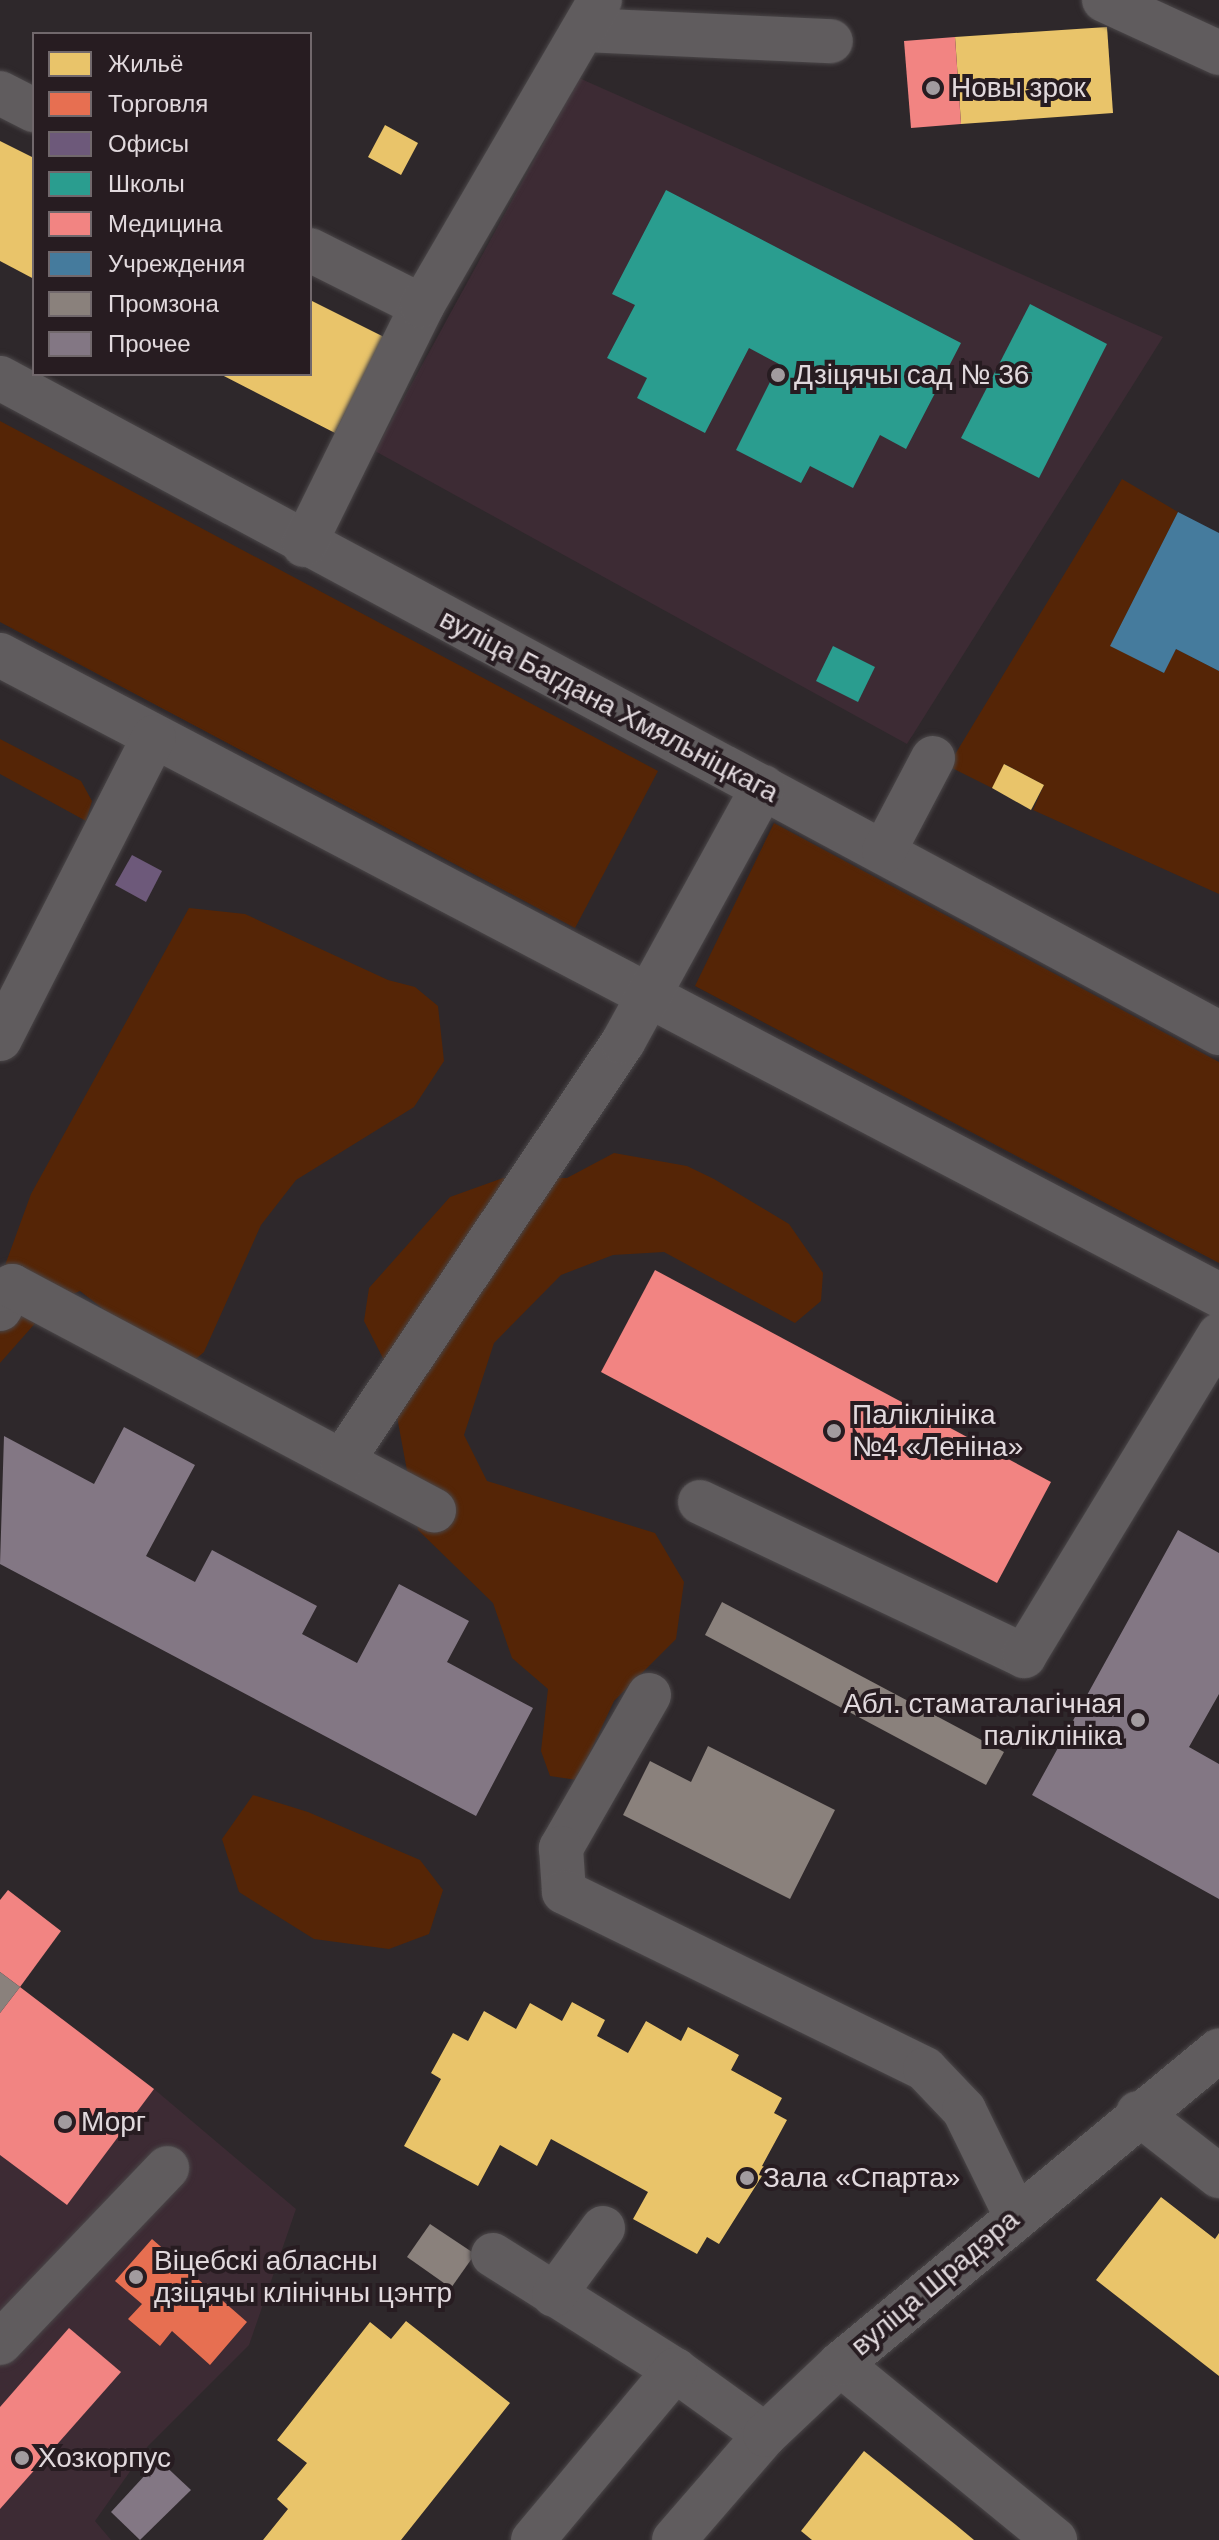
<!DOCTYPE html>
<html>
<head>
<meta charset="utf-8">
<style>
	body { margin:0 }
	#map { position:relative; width:1219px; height:2540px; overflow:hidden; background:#2e282b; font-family:Arial,sans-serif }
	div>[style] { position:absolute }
	.built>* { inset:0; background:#3d2b34 }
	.green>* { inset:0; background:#552506 }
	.homes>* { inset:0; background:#e9c46a }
	.shops>* { inset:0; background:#e76f51 }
	.offices>* { inset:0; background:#6d597a }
	.schools>* { inset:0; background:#2a9d8f }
	.health>* { inset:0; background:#f28482 }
	.public>* { inset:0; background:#457b9d }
	.industry>* { inset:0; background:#8a817c }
	.building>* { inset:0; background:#837784 }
	.roads { filter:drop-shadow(0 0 2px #4a4648) drop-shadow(0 0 2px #4a4648) }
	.minor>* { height:44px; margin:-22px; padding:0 22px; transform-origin:22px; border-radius:22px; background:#605c5e }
	.dots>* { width:22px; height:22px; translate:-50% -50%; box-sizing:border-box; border:4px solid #271c21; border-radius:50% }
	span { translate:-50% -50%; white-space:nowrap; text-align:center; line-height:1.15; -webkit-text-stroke:8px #271c21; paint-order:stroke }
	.poi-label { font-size:28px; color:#e1d9dd }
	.left { translate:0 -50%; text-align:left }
	.right { translate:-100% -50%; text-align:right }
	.street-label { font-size:28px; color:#e1d9dd }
	.legend { position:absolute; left:32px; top:32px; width:280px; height:344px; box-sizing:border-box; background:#271c21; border:2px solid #71686c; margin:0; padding:10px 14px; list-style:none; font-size:24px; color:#e1d9dd }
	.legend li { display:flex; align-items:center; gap:16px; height:40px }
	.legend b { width:40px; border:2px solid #71686c }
</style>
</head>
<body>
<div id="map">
	<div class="built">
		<div style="clip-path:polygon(579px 78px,1163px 337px,907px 744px,375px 451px)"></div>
		<div style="clip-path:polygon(0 1972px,154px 2089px,296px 2209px,249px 2345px,148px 2446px,95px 2521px,111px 2540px,0 2540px)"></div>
	</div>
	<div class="green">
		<div style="clip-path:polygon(0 421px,658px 771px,575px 928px,0 622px)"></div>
		<div style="clip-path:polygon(1122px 479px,1178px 512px,1111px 645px,1163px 673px,1176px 649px,1219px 671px,1219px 894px,1033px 810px,1044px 785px,1005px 764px,992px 788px,948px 766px)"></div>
		<div style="clip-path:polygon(0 739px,81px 781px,92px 801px,86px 821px,0 774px)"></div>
		<div style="clip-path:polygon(774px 823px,1219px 1062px,1219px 1263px,695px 986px)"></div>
		<div style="clip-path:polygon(189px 908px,245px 914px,388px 980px,415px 987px,438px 1006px,444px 1061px,414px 1107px,296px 1180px,261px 1225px,204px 1352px,184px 1369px,128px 1359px,102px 1308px,80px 1291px,54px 1302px,0 1363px,0 1279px,31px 1194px)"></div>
		<div style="clip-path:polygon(614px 1153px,687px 1166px,714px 1179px,789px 1224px,823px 1273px,821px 1301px,795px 1323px,664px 1252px,613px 1255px,561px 1275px,494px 1343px,464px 1435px,487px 1481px,655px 1533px,684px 1582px,676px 1639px,614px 1701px,577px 1780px,550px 1776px,541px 1751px,548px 1689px,512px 1658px,493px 1603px,418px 1530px,388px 1368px,364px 1321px,369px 1288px,450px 1197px,503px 1178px,567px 1178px)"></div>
		<div style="clip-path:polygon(253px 1795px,308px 1812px,420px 1860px,443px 1890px,429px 1934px,389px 1949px,314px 1939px,239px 1892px,222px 1839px)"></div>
	</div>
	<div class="homes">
		<div style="clip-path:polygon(1107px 27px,1113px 113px,961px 124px,955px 37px)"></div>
		<div style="clip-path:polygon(385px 125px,418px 143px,401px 175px,368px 157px)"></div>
		<div style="clip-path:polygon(0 141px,34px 158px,34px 279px,0 261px)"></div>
		<div style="clip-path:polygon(310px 300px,384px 337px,335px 433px,220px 374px,310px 374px)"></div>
		<div style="clip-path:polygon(1004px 764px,1044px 785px,1031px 810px,992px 788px)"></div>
		<div style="clip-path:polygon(572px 2002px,605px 2020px,597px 2036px,628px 2053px,646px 2021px,681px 2041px,688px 2027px,739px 2055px,731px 2070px,782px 2098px,774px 2113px,787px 2120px,762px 2166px,767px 2168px,719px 2244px,707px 2237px,697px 2254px,633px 2219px,648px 2192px,551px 2139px,537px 2166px,500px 2145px,478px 2186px,404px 2146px,441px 2079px,431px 2073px,453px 2033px,468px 2041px,484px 2011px,516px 2029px,530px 2003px,562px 2021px)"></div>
		<div style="clip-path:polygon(1161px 2197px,1215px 2239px,1219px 2233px,1219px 2376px,1096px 2280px)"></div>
		<div style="clip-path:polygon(406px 2321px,510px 2403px,401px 2540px,263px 2540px,288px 2509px,277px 2499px,307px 2463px,277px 2440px,370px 2322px,391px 2339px)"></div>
		<div style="clip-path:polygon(864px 2451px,956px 2525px,974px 2540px,812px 2540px,801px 2531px)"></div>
	</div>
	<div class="shops">
		<div style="clip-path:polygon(152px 2239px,247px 2322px,210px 2365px,172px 2331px,160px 2346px,128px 2319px,142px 2304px,115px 2281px)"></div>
	</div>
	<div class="offices">
		<div style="clip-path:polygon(132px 855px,162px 871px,146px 902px,115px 885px)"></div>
	</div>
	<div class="schools">
		<div style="clip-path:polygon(666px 190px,961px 343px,906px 449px,880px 435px,853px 488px,810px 466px,801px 483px,736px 450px,779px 364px,749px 348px,705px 433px,637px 398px,647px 378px,607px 358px,635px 305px,612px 294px)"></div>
		<div style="clip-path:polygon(1030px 304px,1107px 344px,1039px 478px,961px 438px)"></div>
		<div style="clip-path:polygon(833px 646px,875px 667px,858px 702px,816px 681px)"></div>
	</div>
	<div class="health">
		<div style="clip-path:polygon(955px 37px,961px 124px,911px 128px,904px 41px)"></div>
		<div style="clip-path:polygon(655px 1270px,1051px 1482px,997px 1583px,601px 1372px)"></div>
		<div style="clip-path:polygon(8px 1890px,61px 1931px,20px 1987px,0 1972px,0 1900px)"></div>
		<div style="clip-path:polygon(20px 1987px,154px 2089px,67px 2205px,0 2155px,0 2013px)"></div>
		<div style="clip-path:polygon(69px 2328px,121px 2372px,0 2509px,0 2407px)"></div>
	</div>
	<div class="public">
		<div style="clip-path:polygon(1178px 512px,1219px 533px,1219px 671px,1176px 649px,1164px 673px,1110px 646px)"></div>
	</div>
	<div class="industry">
		<div style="clip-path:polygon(722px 1602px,1004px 1752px,986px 1785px,705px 1635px)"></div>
		<div style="clip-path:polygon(708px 1746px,835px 1810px,790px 1899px,623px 1815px,650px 1761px,691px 1782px)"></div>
		<div style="clip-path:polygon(0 1972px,20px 1987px,0 2013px)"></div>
		<div style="clip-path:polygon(430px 2224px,475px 2254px,451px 2288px,407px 2257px)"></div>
	</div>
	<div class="building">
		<div style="clip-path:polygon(124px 1427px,195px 1465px,146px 1556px,195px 1582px,212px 1550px,317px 1606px,302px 1634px,357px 1663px,399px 1584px,469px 1621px,447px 1662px,533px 1708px,476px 1816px,0 1564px,4px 1436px,94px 1484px)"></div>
		<div style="clip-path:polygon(1178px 1530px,1219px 1553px,1219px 1694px,1189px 1747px,1219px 1764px,1219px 1899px,1032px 1795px)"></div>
		<div style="clip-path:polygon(159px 2460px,191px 2490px,140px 2540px,111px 2512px)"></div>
	</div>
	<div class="roads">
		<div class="minor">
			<div style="left:1104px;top:0;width:127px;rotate:24.7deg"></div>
			<div style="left:585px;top:30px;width:246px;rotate:2.6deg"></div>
			<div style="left:0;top:93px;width:38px;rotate:27deg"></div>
			<div style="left:310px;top:250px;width:125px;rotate:26.6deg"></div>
			<div style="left:0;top:378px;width:1384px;rotate:28.25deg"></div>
			<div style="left:304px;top:545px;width:267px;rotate:-63.7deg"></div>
			<div style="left:422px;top:306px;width:354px;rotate:-59.8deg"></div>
			<div style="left:0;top:655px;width:1377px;rotate:27.7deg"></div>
			<div style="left:884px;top:851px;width:105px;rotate:-62.2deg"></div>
			<div style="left:0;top:1039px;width:339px;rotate:-63deg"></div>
			<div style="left:0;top:1309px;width:26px;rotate:-62deg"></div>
			<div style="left:12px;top:1286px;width:478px;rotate:28deg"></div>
			<div style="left:342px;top:1461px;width:505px;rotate:-56.15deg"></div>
			<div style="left:623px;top:1042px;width:291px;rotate:-61.2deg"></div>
			<div style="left:700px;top:1502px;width:359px;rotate:25.4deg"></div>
			<div style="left:1024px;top:1656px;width:376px;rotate:-58.7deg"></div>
			<div style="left:649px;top:1695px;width:177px;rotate:119.9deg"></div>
			<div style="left:561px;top:1848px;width:44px;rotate:86.1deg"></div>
			<div style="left:564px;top:1892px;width:402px;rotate:26.1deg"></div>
			<div style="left:925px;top:2069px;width:57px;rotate:46.4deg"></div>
			<div style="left:964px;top:2110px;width:116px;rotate:63.9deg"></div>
			<div style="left:1138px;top:2113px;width:103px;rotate:37.9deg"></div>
			<div style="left:493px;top:2255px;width:215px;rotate:32.3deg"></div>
			<div style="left:675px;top:2370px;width:111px;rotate:35.8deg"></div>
			<div style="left:554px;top:2295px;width:83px;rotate:-53.8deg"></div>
			<div style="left:0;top:2343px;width:242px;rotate:-46.3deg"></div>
			<div style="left:840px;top:2364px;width:278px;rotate:39.3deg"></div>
			<div style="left:533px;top:2540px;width:222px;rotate:-50.1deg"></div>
			<div style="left:674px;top:2540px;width:139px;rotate:-49.1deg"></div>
			<div style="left:765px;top:2435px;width:103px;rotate:-43.4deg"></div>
			<div style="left:840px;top:2364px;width:492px;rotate:-39.6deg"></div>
		</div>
	</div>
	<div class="dots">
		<div style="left:933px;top:88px;background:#a29b9f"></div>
		<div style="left:778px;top:375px;background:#a29b9f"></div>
		<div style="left:834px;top:1431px;background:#a29b9f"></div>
		<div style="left:1138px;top:1720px;background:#a29b9f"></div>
		<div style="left:65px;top:2122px;background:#a29b9f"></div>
		<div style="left:747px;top:2178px;background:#a29b9f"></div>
		<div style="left:136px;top:2277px;background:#a29b9f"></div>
		<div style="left:22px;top:2458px;background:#a29b9f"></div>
	</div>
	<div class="poi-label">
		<span class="left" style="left:951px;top:88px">Новы зрок</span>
		<span class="left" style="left:794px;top:375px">Дзіцячы сад № 36</span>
		<span class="left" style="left:852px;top:1431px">Паліклініка<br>№4 «Леніна»</span>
		<span class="right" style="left:1122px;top:1720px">Абл. стаматалагічная<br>паліклініка</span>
		<span class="left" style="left:81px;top:2122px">Морг</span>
		<span class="left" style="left:763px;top:2178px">Зала «Спарта»</span>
		<span class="left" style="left:154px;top:2277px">Віцебскі абласны<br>дзіцячы клінічны цэнтр</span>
		<span class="left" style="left:38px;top:2458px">Хозкорпус</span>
	</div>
	<div class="street-label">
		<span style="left:609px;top:706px;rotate:28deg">вуліца Багдана Хмяльніцкага</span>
		<span style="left:935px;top:2283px;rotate:-40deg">вуліца Шрадэра</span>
	</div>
	<ul class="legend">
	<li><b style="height:22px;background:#e9c46a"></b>Жильё</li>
	<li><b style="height:22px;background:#e76f51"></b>Торговля</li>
	<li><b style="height:22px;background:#6d597a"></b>Офисы</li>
	<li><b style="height:22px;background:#2a9d8f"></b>Школы</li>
	<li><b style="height:22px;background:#f28482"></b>Медицина</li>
	<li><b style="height:22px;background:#457b9d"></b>Учреждения</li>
	<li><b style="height:22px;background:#8a817c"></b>Промзона</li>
	<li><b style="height:22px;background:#837784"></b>Прочее</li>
	</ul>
</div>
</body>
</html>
